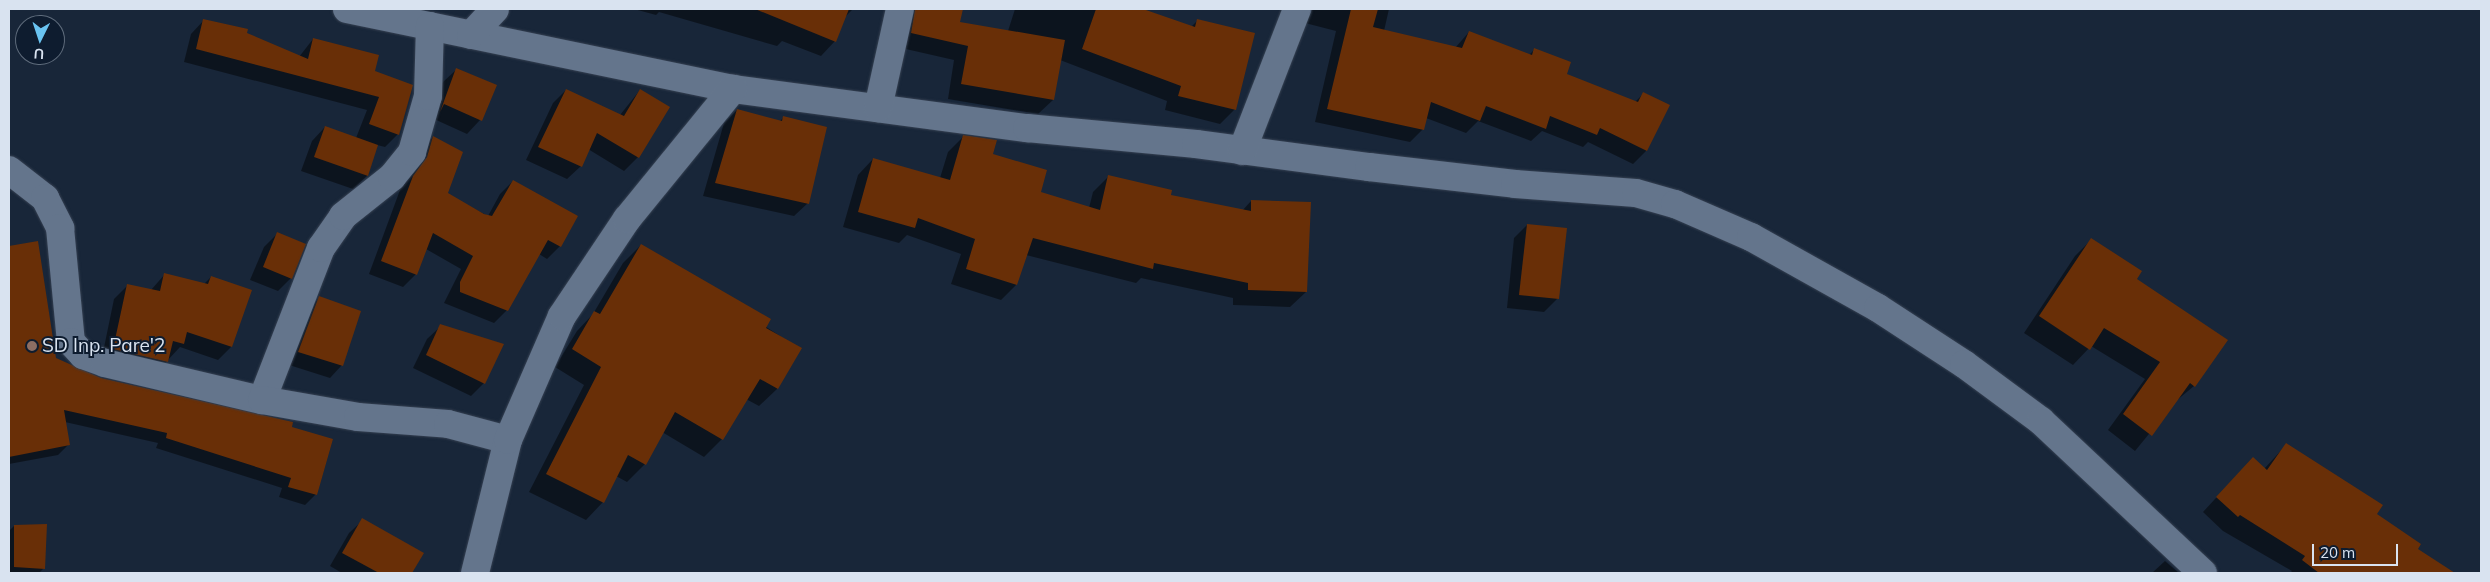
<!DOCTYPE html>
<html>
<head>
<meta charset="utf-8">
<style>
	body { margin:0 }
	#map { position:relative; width:2490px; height:582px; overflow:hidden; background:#182639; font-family:Mulish,sans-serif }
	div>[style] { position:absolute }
	.shadow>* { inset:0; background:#0007 }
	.building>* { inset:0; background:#692f07 }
	.roads { filter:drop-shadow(0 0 1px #364152) drop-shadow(0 0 1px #364152) }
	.street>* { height:28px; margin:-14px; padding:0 14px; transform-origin:14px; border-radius:14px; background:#64758c }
	.dots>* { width:14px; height:14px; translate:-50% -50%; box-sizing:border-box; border:2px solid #0e1c2f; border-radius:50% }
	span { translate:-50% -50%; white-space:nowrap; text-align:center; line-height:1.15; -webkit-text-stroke:4px #0e1c2f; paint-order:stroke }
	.poi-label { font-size:19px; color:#d9e3f0 }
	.left { translate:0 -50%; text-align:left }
	.frame { position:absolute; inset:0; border:10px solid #d9e3f0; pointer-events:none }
	.north { position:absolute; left:15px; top:15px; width:50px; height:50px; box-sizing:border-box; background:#0e1c2f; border:1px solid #5f6c7c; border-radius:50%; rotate:184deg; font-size:14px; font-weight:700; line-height:20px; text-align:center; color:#d9e3f0 }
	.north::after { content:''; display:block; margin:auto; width:18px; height:22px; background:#69c3f1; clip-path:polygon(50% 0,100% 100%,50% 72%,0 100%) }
	.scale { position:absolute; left:2312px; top:544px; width:86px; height:22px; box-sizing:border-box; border:2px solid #d9e3f0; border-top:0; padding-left:6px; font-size:15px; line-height:18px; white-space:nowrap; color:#d9e3f0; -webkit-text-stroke:4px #0e1c2f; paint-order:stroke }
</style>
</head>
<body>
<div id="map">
	<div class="shadow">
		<div style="clip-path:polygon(634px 9px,853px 9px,845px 17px,835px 41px,821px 56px,782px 41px,777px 46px,659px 12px,656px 15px)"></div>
		<div style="clip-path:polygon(900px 9px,962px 9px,959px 23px,1008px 31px,1015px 9px,1139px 9px,1191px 27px,1198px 20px,1235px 109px,1220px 124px,1165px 110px,1167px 101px,1060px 60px,1053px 100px,1038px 114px,948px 99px,954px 60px,897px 47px)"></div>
		<div style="clip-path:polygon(1308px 9px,1389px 9px,1384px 31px,1455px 48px,1469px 32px,1529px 55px,1535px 49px,1565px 74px,1635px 102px,1644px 93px,1668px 105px,1646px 151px,1633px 164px,1588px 142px,1583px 147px,1542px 131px,1531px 141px,1478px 121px,1466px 133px,1426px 118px,1423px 129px,1410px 142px,1315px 122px,1336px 31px,1305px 23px)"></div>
		<div style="clip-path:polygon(204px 20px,299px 57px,313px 39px,373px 72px,398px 134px,385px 147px,377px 145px,367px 176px,353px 189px,301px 171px,312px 141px,325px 127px,356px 138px,367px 110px,184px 62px,191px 34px)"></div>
		<div style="clip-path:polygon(457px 69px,495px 85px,480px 120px,467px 134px,434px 119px,431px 110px,443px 82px)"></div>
		<div style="clip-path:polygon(566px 90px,620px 115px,640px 90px,668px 107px,638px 157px,624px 171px,588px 149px,581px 166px,567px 179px,526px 160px,553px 103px)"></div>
		<div style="clip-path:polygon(737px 110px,779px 122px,784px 117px,808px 203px,794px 216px,703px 196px,724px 123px)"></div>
		<div style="clip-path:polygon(433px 137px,446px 194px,488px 216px,500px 194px,513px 181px,560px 246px,547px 259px,539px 254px,507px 310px,494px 323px,444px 303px,461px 269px,426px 249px,416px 274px,403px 287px,369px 274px,400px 190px,414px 171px,420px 150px)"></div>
		<div style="clip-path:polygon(963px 137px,1039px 193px,1089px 208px,1093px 192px,1109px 176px,1170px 196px,1242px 211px,1251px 201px,1306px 292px,1290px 307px,1233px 305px,1233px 298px,1141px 278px,1136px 283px,1026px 255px,1016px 285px,1001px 300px,951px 284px,961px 254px,907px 235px,899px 243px,843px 227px,858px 175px,873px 159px,940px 178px,948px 152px)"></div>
		<div style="clip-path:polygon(1527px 225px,1558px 298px,1544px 312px,1507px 308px,1514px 238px)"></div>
		<div style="clip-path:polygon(277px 234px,291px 278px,278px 291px,250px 280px,264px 247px)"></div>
		<div style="clip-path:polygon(2091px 240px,2135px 280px,2194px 386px,2176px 401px,2135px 451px,2108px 430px,2145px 379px,2091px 346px,2073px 365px,2024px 333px,2075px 256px)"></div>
		<div style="clip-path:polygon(37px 243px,55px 359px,101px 379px,290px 427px,316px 494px,305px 505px,279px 497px,282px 488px,156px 448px,158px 443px,65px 422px,68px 445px,58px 455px,9px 464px,9px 247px)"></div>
		<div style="clip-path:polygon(641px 245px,800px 349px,777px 389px,759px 406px,746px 399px,722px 439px,704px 457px,662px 432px,645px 464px,627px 482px,616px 476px,603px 502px,586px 520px,529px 492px,584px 385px,555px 367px,577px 331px,593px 314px,623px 263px)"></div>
		<div style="clip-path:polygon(165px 274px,204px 284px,211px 277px,250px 291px,231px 347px,218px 360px,180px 347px,154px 375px,101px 362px,114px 299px,128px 285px,151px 290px)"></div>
		<div style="clip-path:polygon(320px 297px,342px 365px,330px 378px,286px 364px,307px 310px)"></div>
		<div style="clip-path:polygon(441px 326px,484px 383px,471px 396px,413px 368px,427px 339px)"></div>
		<div style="clip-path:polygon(2286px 445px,2416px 549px,2453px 573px,2290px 573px,2292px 571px,2223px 531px,2203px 512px,2239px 473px,2264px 469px)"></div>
		<div style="clip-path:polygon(363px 520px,422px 553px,411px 573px,342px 573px,330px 566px,349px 533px)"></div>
		<div style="clip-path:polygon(14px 526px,44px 568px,39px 573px,9px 573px,9px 531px)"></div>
		<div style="clip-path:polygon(2165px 561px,2179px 573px,2152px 573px)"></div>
	</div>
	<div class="building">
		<div style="clip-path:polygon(755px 9px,849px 9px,836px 42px)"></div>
		<div style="clip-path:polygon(915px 9px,963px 9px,960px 22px,1065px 40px,1054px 100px,961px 84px,968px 46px,911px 33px)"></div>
		<div style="clip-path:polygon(1096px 9px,1143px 9px,1195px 27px,1197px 19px,1255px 33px,1236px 110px,1178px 96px,1181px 86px,1082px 49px)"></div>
		<div style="clip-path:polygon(1351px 9px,1378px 9px,1373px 27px,1462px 48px,1469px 31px,1532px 55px,1534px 48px,1571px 62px,1567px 74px,1638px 102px,1643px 92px,1670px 105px,1647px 151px,1600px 128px,1597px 135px,1550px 116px,1546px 129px,1486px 106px,1480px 121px,1431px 102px,1424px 130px,1327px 109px)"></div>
		<div style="clip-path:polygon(203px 19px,248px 29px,247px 33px,308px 59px,313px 38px,379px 55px,375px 71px,413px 85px,399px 135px,369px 124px,379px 97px,196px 49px)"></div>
		<div style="clip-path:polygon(456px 68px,497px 85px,482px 121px,444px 104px,440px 112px)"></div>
		<div style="clip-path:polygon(566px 89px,624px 116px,640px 89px,670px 107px,639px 158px,597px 133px,582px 167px,538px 147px)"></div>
		<div style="clip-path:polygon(737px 109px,782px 121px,783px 116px,827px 127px,809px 204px,715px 183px)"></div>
		<div style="clip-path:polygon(325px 126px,378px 145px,368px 176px,314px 157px)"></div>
		<div style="clip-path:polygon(963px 135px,997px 140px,993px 154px,1047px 170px,1041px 192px,1100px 210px,1108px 175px,1172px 190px,1171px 195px,1251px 211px,1251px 200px,1311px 202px,1307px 292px,1248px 290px,1248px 283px,1154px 263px,1153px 269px,1033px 238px,1017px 285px,966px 269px,975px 239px,918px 218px,915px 228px,858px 212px,873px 158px,950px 180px)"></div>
		<div style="clip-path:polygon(433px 136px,463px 152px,448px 193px,484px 214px,492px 216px,513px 180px,578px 216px,561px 247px,548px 240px,508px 311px,460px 292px,460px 282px,473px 256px,433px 233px,417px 275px,381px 261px,413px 176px,427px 157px)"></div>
		<div style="clip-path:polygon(1527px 224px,1567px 228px,1559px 299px,1519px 295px)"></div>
		<div style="clip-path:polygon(277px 232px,306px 244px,292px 279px,263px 267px)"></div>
		<div style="clip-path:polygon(2091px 238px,2142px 271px,2137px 279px,2228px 340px,2195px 387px,2190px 383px,2152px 436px,2123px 414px,2160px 362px,2104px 328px,2090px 350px,2039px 316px)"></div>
		<div style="clip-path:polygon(38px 241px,56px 358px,101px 378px,284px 420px,293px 422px,292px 427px,333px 439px,317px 495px,288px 487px,291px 478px,166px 438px,167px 433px,64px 410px,70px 445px,9px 457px,9px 246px)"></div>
		<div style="clip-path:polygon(641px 244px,771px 319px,766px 328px,802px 348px,778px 389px,760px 379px,723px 440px,675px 412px,646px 465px,628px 455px,604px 503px,546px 474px,601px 367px,572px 349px,594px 311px,600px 314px)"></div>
		<div style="clip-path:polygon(164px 273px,208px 284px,211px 276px,252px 290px,232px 347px,187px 332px,184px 344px,173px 341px,168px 362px,113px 349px,127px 284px,160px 291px)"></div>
		<div style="clip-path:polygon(319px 296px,361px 311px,343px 366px,298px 352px)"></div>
		<div style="clip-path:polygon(440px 324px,504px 344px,485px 384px,426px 355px)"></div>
		<div style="clip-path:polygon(2286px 443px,2383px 505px,2377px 514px,2421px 544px,2418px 549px,2455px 573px,2319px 573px,2302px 560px,2305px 556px,2240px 515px,2238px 517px,2216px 497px,2253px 457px,2267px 470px)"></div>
		<div style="clip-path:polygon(362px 518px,424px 553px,412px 573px,379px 573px,342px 553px)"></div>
		<div style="clip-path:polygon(47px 524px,45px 569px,14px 567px,14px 525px)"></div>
	</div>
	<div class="roads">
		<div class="street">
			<div style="left:347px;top:9px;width:394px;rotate:11.7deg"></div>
			<div style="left:733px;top:89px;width:297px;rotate:7.6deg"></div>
			<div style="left:1027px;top:128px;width:170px;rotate:5.4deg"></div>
			<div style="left:1196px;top:144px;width:175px;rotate:7.6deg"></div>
			<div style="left:1369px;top:167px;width:147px;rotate:6.6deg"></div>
			<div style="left:1515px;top:184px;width:121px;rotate:4.3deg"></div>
			<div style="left:1636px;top:193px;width:41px;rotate:15.8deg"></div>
			<div style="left:1675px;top:204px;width:83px;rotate:23.5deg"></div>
			<div style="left:1751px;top:237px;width:145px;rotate:29.2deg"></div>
			<div style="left:1878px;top:308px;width:103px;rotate:33.1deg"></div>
			<div style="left:1964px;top:364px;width:96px;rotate:36.5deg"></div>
			<div style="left:2041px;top:421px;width:222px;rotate:43.2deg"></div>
			<div style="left:471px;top:35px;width:35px;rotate:-47deg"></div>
			<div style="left:878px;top:108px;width:101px;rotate:-77.5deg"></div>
			<div style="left:1242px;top:151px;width:152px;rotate:-68.8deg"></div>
			<div style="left:9px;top:170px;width:46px;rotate:37.9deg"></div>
			<div style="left:45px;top:198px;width:34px;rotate:63deg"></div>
			<div style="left:60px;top:228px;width:115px;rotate:84.5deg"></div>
			<div style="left:71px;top:342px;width:18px;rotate:47deg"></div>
			<div style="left:83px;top:355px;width:23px;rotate:20deg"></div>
			<div style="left:105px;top:363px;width:161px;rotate:13.3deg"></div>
			<div style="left:262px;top:400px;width:163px;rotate:-68.8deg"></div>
			<div style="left:321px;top:248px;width:39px;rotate:-55deg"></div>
			<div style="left:343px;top:216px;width:63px;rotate:-38.5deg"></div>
			<div style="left:392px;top:177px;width:32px;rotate:-51deg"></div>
			<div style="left:412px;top:152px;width:58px;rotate:-74.1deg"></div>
			<div style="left:428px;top:96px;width:70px;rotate:-88.4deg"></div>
			<div style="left:262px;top:400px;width:97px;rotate:10deg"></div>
			<div style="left:358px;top:417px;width:90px;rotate:4.4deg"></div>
			<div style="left:448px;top:424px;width:62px;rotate:14.9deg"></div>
			<div style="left:475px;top:573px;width:137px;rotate:-76.1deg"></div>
			<div style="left:508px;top:440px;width:135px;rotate:-66.5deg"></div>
			<div style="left:562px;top:316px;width:117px;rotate:-56.2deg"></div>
			<div style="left:627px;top:219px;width:168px;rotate:-50.8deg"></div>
		</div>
	</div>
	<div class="dots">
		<div style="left:32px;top:346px;background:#8d6e63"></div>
	</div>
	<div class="poi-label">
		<span class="left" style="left:42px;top:346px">SD Inp. Pare'2</span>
	</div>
	<div class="frame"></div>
	<div class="north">U</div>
	<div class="scale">20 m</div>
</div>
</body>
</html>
